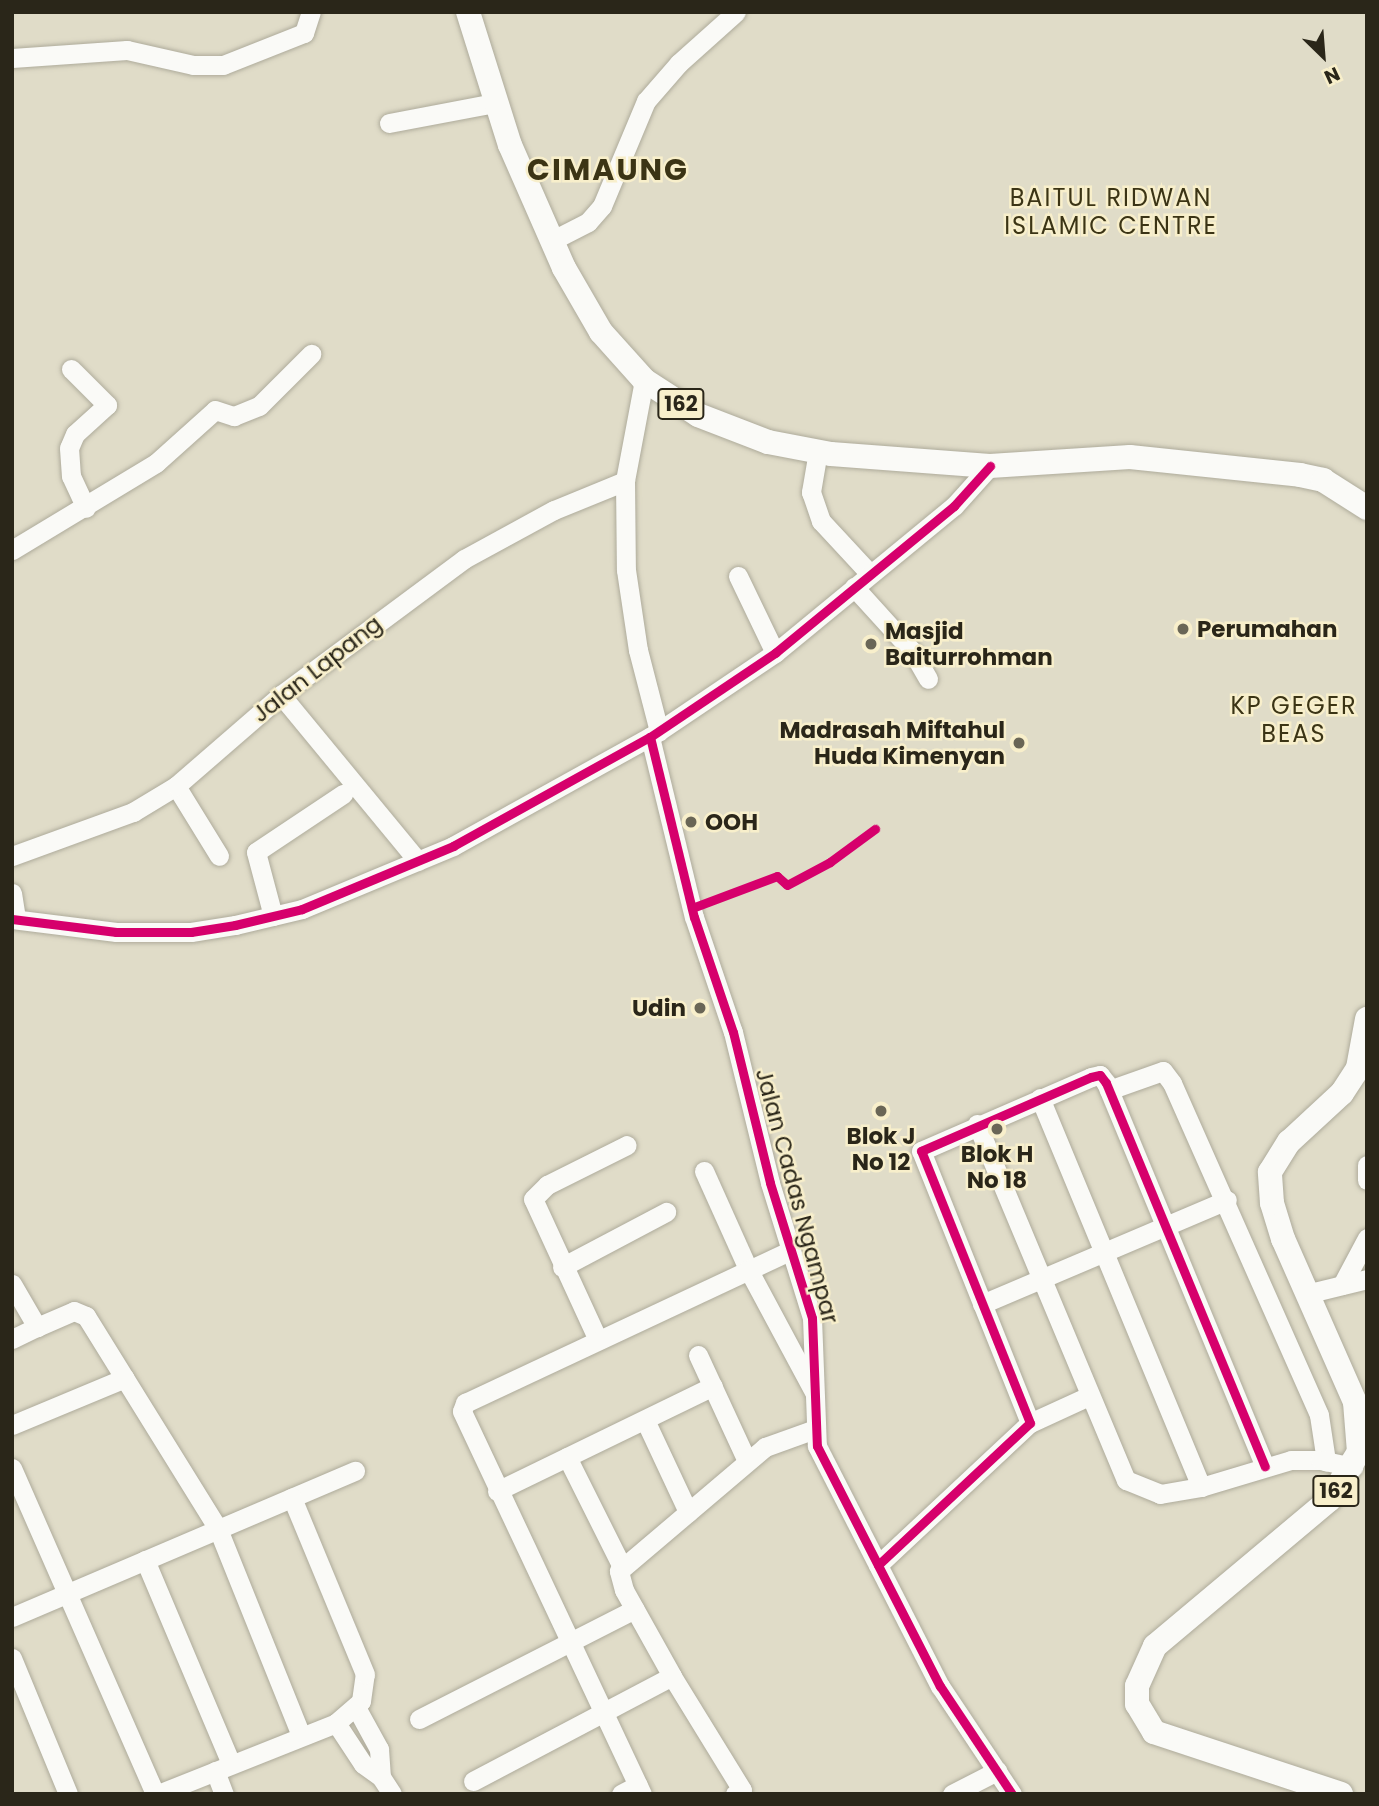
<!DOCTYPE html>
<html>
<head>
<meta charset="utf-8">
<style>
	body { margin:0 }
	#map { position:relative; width:1379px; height:1806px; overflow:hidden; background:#e0dcc8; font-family:Poppins,sans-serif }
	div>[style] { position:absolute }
	.roads { filter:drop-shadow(0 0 2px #aeab9b) drop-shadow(0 0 2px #aeab9b) }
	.minor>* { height:19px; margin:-9.5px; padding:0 9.5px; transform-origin:9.5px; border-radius:9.5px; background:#fafaf7 }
	.major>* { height:24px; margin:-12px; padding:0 12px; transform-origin:12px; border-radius:12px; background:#fafaf7 }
	.cycleway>* { height:9px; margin:-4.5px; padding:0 4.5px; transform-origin:4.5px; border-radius:4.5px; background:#d6006c }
	.dots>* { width:19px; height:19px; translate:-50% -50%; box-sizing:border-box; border:4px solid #f8efcb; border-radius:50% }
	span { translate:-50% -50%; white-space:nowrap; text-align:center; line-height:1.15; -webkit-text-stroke:5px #f8efcb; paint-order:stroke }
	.shield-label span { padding:2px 5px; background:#f8efcb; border:2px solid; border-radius:5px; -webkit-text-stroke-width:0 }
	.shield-label { font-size:21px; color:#2a2619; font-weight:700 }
	.poi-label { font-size:23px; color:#2a2619; font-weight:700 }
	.left { translate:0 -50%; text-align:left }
	.right { translate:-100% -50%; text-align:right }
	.street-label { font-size:23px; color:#2a2619 }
	.neighbourhood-label { font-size:24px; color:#3b3415; letter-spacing:2px }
	.district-label { font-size:30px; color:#3b3415; font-weight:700; letter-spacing:2px }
	.frame { position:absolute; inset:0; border:14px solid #2a2619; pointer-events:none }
	.north { position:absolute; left:1288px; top:21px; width:70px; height:70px; -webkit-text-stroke:5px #f8efcb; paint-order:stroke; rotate:155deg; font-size:19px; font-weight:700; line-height:28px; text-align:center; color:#2a2619 }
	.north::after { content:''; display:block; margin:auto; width:24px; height:32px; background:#2a2619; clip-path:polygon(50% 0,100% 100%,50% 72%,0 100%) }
</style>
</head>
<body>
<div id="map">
	<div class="roads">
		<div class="minor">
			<div style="left:12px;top:58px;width:115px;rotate:-4deg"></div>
			<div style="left:127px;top:50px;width:68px;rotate:12.8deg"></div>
			<div style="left:193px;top:65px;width:30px"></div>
			<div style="left:223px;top:65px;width:87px;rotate:-21.6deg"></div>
			<div style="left:304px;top:33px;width:22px;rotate:-72deg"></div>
			<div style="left:389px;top:123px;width:108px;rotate:-10.7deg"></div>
			<div style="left:553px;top:240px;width:39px;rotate:-27deg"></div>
			<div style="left:588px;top:222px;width:21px;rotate:-49deg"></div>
			<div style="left:602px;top:206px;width:114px;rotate:-67.3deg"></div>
			<div style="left:646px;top:101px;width:50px;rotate:-49deg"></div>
			<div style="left:679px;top:63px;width:76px;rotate:-41.8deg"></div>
			<div style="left:71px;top:369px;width:51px;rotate:45deg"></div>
			<div style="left:107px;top:405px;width:43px;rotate:137.8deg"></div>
			<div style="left:75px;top:434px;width:15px;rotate:113deg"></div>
			<div style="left:69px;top:448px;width:28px;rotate:86deg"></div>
			<div style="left:71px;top:476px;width:35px;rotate:65deg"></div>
			<div style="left:644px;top:380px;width:103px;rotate:100.7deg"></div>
			<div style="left:625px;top:481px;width:89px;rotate:89.4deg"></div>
			<div style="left:626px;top:570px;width:81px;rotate:81.5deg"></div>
			<div style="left:638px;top:650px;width:84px;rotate:75.5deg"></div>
			<div style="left:818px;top:451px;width:42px;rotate:99.7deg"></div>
			<div style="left:811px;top:492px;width:31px;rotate:71deg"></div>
			<div style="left:821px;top:521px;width:72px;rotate:47.2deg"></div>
			<div style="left:12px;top:550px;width:168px;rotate:-31.1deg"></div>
			<div style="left:156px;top:463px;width:79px;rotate:-41.9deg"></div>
			<div style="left:215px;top:410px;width:20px;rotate:18deg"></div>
			<div style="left:234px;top:416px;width:27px;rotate:-22deg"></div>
			<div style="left:259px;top:406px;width:74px;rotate:-45deg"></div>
			<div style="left:738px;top:576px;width:85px;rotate:64.3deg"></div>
			<div style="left:854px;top:587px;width:86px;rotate:47.8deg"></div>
			<div style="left:912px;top:651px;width:32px;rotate:60deg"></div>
			<div style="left:281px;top:695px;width:215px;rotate:50.5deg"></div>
			<div style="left:650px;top:737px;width:185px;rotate:76.3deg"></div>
			<div style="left:694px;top:917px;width:121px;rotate:71.3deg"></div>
			<div style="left:733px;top:1032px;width:155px;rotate:76.2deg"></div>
			<div style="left:770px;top:1183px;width:141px;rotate:72.7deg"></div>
			<div style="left:812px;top:1318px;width:128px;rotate:87.8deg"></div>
			<div style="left:817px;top:1446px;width:270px;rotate:62.9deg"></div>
			<div style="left:940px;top:1686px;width:130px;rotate:56.3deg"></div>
			<div style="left:176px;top:786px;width:82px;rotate:58.4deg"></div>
			<div style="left:12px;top:856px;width:129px;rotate:-20deg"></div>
			<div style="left:133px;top:812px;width:50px;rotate:-31.2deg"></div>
			<div style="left:176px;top:786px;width:139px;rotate:-40.9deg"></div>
			<div style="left:281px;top:695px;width:228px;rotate:-36.6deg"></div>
			<div style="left:464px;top:559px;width:102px;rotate:-28.6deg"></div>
			<div style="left:554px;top:510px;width:77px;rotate:-22.2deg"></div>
			<div style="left:12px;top:893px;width:26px;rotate:81deg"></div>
			<div style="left:273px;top:916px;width:66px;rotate:-104.9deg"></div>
			<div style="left:256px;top:852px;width:105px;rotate:-33.7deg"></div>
			<div style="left:12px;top:919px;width:105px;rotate:7.1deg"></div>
			<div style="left:116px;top:932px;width:75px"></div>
			<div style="left:191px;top:932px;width:45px;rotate:-9deg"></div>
			<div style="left:235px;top:925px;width:69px;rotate:-13.4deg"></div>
			<div style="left:302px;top:909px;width:164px;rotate:-22.6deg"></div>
			<div style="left:453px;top:846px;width:225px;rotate:-29deg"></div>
			<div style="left:650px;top:737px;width:151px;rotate:-33.9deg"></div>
			<div style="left:775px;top:653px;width:232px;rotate:-39.4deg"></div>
			<div style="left:954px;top:506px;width:54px;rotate:-48deg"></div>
			<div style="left:1109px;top:1090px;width:57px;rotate:-19.4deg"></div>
			<div style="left:1163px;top:1071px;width:15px;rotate:53deg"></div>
			<div style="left:1172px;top:1083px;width:363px;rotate:66.1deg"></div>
			<div style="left:1319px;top:1415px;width:47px;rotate:81.3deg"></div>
			<div style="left:1040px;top:1098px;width:421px;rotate:67.5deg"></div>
			<div style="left:977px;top:1124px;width:386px;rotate:67.3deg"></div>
			<div style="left:1126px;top:1480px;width:37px;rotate:22deg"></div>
			<div style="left:1160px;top:1494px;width:42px;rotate:-9.7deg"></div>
			<div style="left:1201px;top:1487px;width:94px;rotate:-16.7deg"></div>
			<div style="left:1291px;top:1460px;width:29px"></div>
			<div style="left:1320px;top:1460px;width:34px;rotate:12deg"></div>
			<div style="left:1367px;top:1165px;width:15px;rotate:90deg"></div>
			<div style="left:704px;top:1171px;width:107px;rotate:65.8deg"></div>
			<div style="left:748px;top:1269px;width:140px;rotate:61.8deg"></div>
			<div style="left:562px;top:1267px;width:118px;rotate:-27.9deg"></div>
			<div style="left:12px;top:1284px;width:50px;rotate:59.8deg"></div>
			<div style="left:37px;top:1327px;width:40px;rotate:-23.4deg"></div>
			<div style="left:74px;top:1311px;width:13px;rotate:23deg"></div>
			<div style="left:86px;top:1316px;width:251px;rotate:58.2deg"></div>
			<div style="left:218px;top:1529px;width:222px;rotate:68.1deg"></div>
			<div style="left:1342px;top:1285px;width:53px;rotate:-62deg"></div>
			<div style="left:1310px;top:1293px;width:59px;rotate:-13.8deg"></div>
			<div style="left:982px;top:1304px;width:266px;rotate:-23deg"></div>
			<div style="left:12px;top:1339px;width:28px;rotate:-26deg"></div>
			<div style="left:598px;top:1340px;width:155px;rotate:-114.7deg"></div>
			<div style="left:533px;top:1199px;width:20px;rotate:-45deg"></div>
			<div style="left:547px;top:1185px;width:89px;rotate:-26.6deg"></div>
			<div style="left:698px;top:1355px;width:117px;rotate:65.2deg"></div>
			<div style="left:645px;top:1420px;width:102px;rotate:64.9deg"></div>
			<div style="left:1030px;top:1423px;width:65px;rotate:-24.6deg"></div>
			<div style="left:12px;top:1425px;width:122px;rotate:-22.6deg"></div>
			<div style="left:567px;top:1457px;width:123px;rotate:63.4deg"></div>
			<div style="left:12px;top:1468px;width:356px;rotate:66.3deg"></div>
			<div style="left:497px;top:1491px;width:240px;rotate:-25.9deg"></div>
			<div style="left:145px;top:1560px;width:221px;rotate:67.1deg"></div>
			<div style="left:878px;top:1565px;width:208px;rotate:-43.1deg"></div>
			<div style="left:1030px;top:1423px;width:293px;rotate:-111.8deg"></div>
			<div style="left:921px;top:1151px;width:185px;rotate:-23.5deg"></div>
			<div style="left:1091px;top:1077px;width:9px;rotate:-13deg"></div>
			<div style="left:1100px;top:1075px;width:10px;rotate:53deg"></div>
			<div style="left:1106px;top:1083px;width:415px;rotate:67.5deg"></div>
			<div style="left:12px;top:1617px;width:373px;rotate:-23.1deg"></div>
			<div style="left:12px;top:1658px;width:147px;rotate:67.6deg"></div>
			<div style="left:357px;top:1709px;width:46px;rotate:61.2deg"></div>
			<div style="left:379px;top:1749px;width:28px;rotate:86deg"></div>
			<div style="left:419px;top:1719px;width:242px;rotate:-27deg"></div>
			<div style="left:336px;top:1723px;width:49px;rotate:56.6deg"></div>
			<div style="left:363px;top:1764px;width:22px;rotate:36deg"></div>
			<div style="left:381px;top:1777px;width:20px;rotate:57deg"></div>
			<div style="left:215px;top:1771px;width:25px;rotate:69deg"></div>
			<div style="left:473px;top:1781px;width:225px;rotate:-27.8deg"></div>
			<div style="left:158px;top:1794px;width:192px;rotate:-21.7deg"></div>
			<div style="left:336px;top:1723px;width:33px;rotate:-41deg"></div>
			<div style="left:361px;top:1701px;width:27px;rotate:-82deg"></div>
			<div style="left:365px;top:1674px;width:191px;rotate:-112.5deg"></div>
			<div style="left:621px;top:1794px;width:19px;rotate:-28deg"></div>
			<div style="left:642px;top:1794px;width:423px;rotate:-115.2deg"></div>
			<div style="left:462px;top:1411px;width:9px;rotate:-69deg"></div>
			<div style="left:465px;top:1403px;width:359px;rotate:-25.1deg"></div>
			<div style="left:735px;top:1794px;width:8px;rotate:-30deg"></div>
			<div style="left:742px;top:1790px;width:134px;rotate:-121.6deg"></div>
			<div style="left:672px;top:1676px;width:98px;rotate:-119.2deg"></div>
			<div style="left:624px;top:1590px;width:20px;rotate:-105deg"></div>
			<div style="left:619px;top:1571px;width:192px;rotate:-40.3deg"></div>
			<div style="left:765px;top:1447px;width:53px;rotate:-19.8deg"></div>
			<div style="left:952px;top:1794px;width:51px;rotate:-27.1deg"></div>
		</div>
		<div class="major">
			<div style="left:468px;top:12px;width:139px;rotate:72.5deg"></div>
			<div style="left:510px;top:145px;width:134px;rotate:66.3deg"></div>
			<div style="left:564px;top:268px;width:74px;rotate:60deg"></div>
			<div style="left:601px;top:332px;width:64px;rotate:48.1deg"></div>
			<div style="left:644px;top:380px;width:64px;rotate:32.9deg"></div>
			<div style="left:698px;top:415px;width:75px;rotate:21.1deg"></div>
			<div style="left:768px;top:442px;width:64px;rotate:10.8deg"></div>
			<div style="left:831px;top:454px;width:159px;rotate:4.3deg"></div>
			<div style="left:990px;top:466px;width:140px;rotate:-3.7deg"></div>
			<div style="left:1130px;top:457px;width:171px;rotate:6deg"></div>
			<div style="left:1300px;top:475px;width:24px;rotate:12deg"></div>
			<div style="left:1323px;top:480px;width:52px;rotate:32.5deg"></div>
			<div style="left:1341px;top:1794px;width:197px;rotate:-161.7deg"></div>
			<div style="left:1154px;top:1732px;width:33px;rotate:-121deg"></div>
			<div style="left:1137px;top:1704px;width:18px;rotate:-90deg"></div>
			<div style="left:1137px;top:1686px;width:44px;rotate:-65.8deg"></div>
			<div style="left:1155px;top:1646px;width:227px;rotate:-40deg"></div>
			<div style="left:1329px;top:1500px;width:57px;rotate:-58deg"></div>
			<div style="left:1359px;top:1452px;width:50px;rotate:-94.6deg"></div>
			<div style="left:1355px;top:1402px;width:178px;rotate:-113.8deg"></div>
			<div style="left:1283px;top:1239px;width:38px;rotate:-107deg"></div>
			<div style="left:1272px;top:1203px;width:31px;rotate:-94deg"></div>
			<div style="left:1270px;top:1172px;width:36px;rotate:-58deg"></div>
			<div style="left:1289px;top:1142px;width:72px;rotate:-42.8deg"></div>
			<div style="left:1342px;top:1093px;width:30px;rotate:-57deg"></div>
			<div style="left:1358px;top:1068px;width:50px;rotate:-79.6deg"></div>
		</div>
	</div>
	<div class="cycleway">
		<div style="left:650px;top:737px;width:185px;rotate:76.3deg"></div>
		<div style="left:694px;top:917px;width:121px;rotate:71.3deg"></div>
		<div style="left:733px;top:1032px;width:155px;rotate:76.2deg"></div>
		<div style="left:770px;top:1183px;width:141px;rotate:72.7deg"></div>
		<div style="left:812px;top:1318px;width:128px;rotate:87.8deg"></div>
		<div style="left:817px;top:1446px;width:270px;rotate:62.9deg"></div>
		<div style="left:940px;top:1686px;width:130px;rotate:56.3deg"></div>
		<div style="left:692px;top:908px;width:91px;rotate:-20.6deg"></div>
		<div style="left:777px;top:876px;width:13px;rotate:42deg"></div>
		<div style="left:787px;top:885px;width:49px;rotate:-28.1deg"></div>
		<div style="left:830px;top:862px;width:56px;rotate:-36.3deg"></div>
		<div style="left:12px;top:919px;width:105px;rotate:7.1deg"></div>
		<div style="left:116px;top:932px;width:75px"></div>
		<div style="left:191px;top:932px;width:45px;rotate:-9deg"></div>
		<div style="left:235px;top:925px;width:69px;rotate:-13.4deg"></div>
		<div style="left:302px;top:909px;width:164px;rotate:-22.6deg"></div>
		<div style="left:453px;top:846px;width:225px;rotate:-29deg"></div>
		<div style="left:650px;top:737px;width:151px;rotate:-33.9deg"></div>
		<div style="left:775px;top:653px;width:232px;rotate:-39.4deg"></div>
		<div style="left:954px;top:506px;width:54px;rotate:-48deg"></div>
		<div style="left:878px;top:1565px;width:208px;rotate:-43.1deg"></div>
		<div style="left:1030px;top:1423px;width:293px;rotate:-111.8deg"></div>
		<div style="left:921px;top:1151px;width:185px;rotate:-23.5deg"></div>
		<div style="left:1091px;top:1077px;width:9px;rotate:-13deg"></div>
		<div style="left:1100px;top:1075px;width:10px;rotate:53deg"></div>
		<div style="left:1106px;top:1083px;width:415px;rotate:67.5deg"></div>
	</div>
	<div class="dots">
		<div style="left:1183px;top:629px;background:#6a6656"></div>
		<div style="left:871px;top:644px;background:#6a6656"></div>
		<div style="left:1019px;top:743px;background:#6a6656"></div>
		<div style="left:691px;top:822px;background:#6a6656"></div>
		<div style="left:700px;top:1008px;background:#6a6656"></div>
		<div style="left:881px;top:1111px;background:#6a6656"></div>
		<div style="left:997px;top:1129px;background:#6a6656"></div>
	</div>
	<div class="shield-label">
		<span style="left:681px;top:404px">162</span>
		<span style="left:1336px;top:1491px">162</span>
	</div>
	<div class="poi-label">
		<span class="left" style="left:1197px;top:629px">Perumahan</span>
		<span class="left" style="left:885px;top:644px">Masjid<br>Baiturrohman</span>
		<span class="right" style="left:1005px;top:743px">Madrasah Miftahul<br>Huda Kimenyan</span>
		<span class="left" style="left:705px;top:822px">OOH</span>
		<span class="right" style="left:686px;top:1008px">Udin</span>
		<span style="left:881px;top:1149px">Blok J<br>No 12</span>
		<span style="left:997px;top:1167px">Blok H<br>No 18</span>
	</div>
	<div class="street-label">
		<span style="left:317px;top:669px;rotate:-38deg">Jalan Lapang</span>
		<span style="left:797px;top:1196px;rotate:75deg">Jalan Cadas Ngampar</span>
	</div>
	<div class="neighbourhood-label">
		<span style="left:1111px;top:212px">BAITUL RIDWAN<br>ISLAMIC CENTRE</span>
		<span style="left:1294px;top:720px">KP GEGER<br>BEAS</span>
	</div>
	<div class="district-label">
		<span style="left:608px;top:170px">CIMAUNG</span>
	</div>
	<div class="frame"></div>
	<div class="north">N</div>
</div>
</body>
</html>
